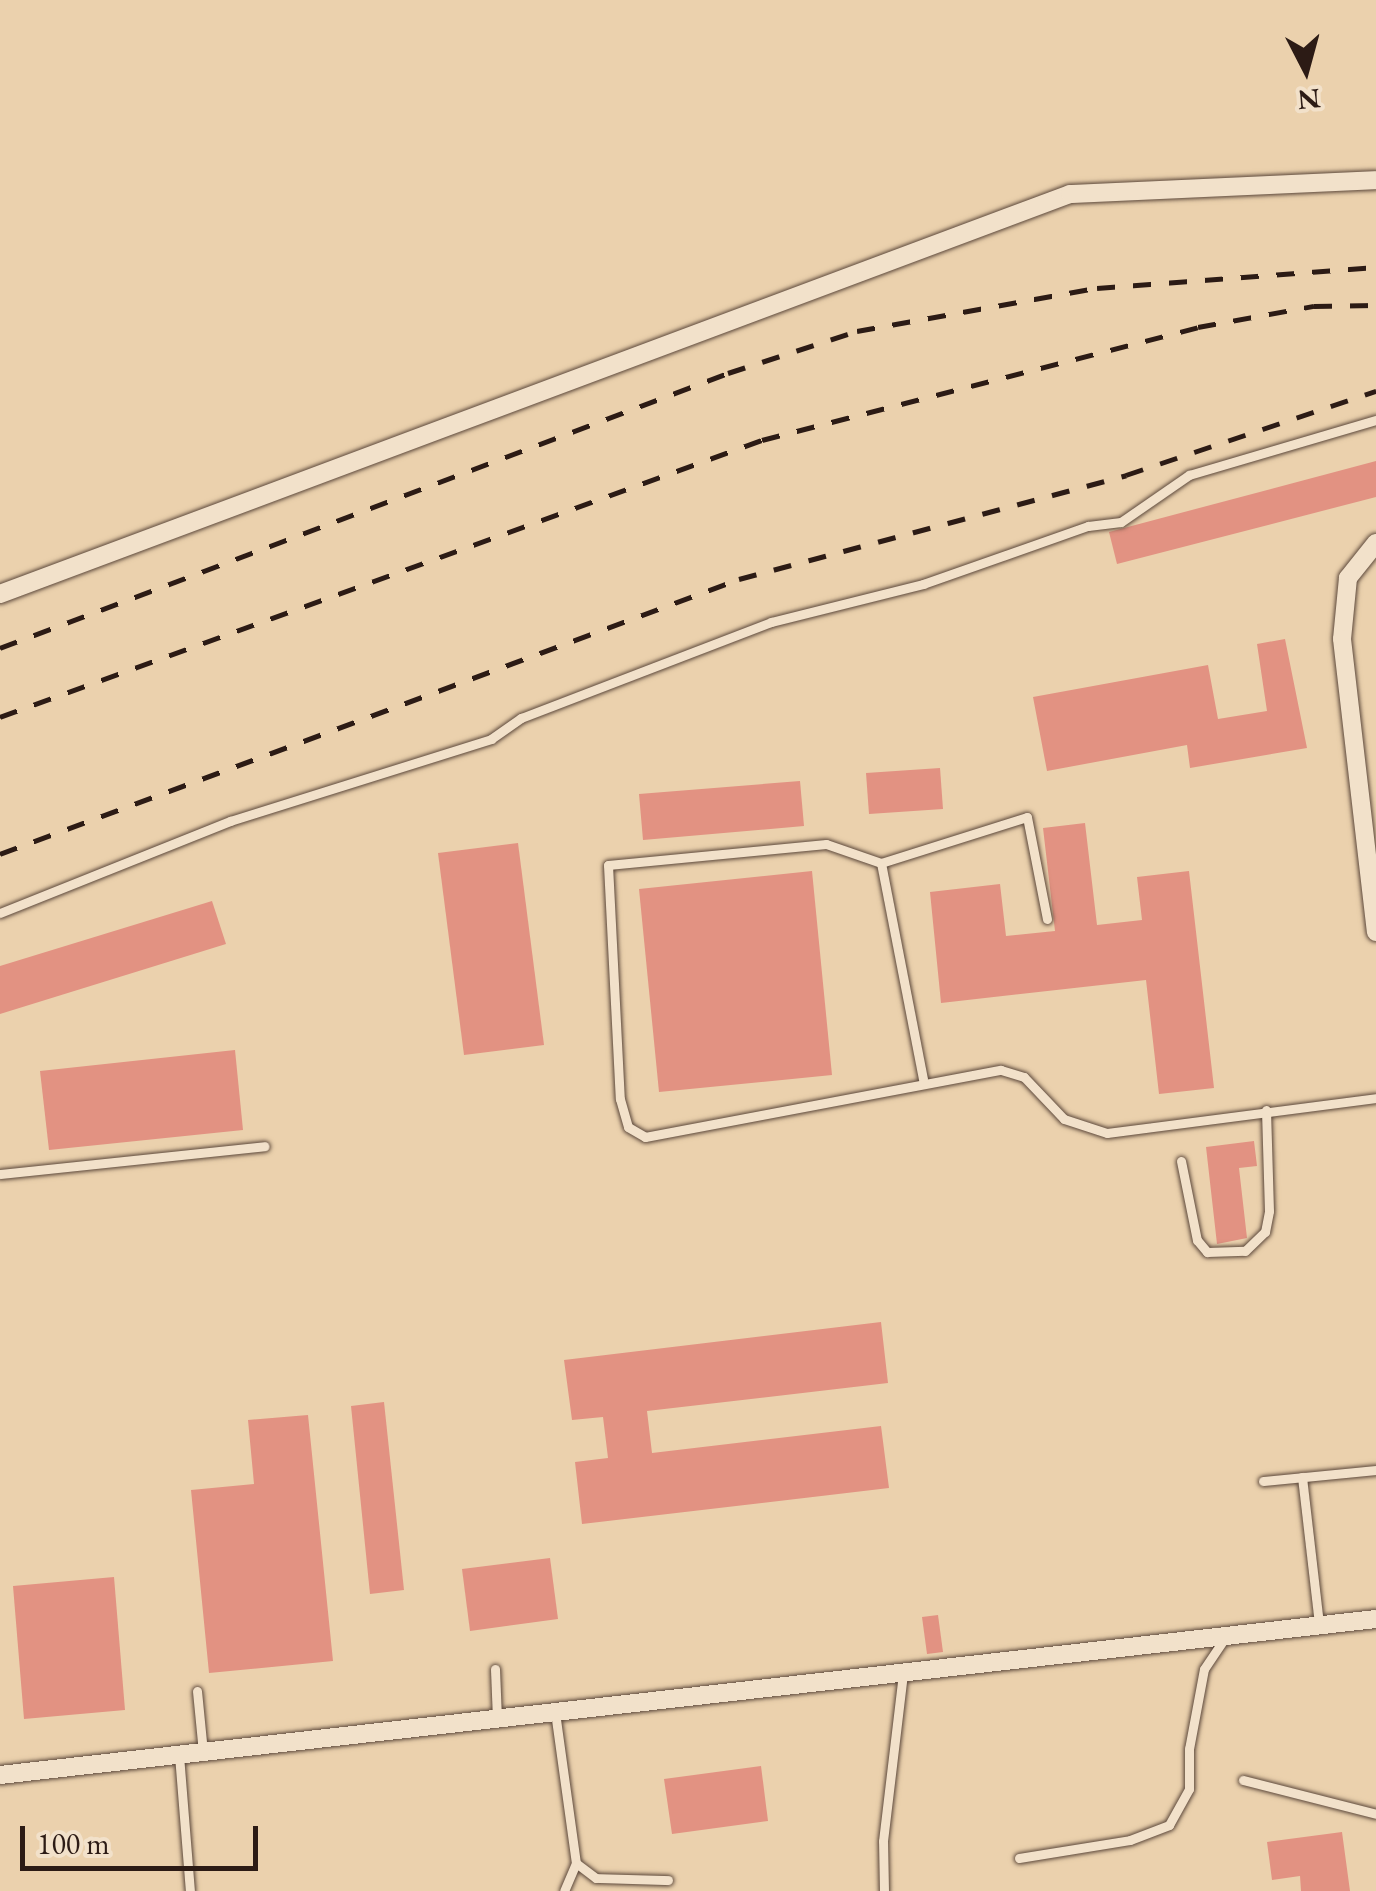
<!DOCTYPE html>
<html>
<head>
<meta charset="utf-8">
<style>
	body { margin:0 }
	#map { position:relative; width:1376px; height:1891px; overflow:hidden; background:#ebd1ad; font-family:"EB Garamond",serif }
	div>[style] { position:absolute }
	.building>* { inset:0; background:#e29282 }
	.roads { filter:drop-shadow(0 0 2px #5c483b) drop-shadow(0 0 2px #5c483b) }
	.lane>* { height:9px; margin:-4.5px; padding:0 4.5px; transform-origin:4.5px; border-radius:4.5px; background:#f2e1ca }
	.street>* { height:18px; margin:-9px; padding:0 9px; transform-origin:9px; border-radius:9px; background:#f2e1ca }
	.rail>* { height:5px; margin-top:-2.5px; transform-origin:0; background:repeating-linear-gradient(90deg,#2c1b15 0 18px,transparent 0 36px) }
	span { translate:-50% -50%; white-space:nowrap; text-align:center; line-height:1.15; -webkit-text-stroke:8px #f2e1ca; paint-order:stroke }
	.north { position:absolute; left:1256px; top:20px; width:100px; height:100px; -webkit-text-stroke:8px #f2e1ca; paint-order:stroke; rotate:174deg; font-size:28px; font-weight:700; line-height:40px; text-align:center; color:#2c1b15 }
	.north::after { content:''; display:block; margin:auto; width:35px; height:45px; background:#2c1b15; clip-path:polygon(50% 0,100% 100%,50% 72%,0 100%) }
	.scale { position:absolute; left:20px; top:1826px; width:238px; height:45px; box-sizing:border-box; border:5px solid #2c1b15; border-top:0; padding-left:12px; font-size:30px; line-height:35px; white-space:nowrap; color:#2c1b15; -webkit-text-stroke:8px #f2e1ca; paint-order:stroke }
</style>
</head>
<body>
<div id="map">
	<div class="building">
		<div style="clip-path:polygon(1376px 461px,1376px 497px,1117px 564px,1109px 532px)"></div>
		<div style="clip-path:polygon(1285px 639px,1307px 748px,1190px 768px,1187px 745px,1047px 771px,1033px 697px,1208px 665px,1218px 719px,1267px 711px,1257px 644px)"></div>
		<div style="clip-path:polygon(940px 768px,943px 809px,869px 814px,866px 773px)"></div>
		<div style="clip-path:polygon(800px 781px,804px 826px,643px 840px,639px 794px)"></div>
		<div style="clip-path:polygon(1085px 823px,1097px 925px,1142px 920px,1137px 877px,1189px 871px,1214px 1088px,1159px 1094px,1146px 980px,941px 1003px,930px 892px,1000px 884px,1006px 936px,1055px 931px,1043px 828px)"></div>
		<div style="clip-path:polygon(518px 843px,544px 1045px,464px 1055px,438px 853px)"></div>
		<div style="clip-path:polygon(812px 871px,832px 1075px,659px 1092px,639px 889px)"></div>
		<div style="clip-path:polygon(212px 901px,226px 944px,0 1014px,0 966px)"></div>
		<div style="clip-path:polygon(235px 1050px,243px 1130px,49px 1150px,40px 1071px)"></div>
		<div style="clip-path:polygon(1254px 1141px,1257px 1166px,1239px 1168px,1247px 1238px,1217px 1244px,1206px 1147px)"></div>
		<div style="clip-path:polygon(881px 1322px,888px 1383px,647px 1411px,652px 1453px,881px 1426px,889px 1488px,582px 1524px,575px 1462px,608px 1458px,603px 1417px,572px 1420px,564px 1360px)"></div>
		<div style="clip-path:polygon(384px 1402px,404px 1590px,370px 1594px,351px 1406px)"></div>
		<div style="clip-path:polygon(308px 1415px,333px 1661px,209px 1673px,191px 1490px,254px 1484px,248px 1420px)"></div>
		<div style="clip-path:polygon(550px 1558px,558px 1619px,470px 1631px,462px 1569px)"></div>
		<div style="clip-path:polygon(114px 1577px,125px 1710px,24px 1719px,13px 1586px)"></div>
		<div style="clip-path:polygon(938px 1615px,943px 1652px,927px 1654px,922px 1617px)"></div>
		<div style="clip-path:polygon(761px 1766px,768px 1821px,672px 1834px,664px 1779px)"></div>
		<div style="clip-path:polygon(1342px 1832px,1350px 1891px,1301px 1891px,1300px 1876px,1272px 1880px,1267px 1842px)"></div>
	</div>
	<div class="roads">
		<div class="lane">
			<div style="left:881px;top:863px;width:153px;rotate:-17.5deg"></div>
			<div style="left:1027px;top:817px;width:104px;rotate:78.9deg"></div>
			<div style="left:0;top:913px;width:248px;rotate:-21.8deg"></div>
			<div style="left:230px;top:821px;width:274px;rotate:-17.4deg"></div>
			<div style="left:491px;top:739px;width:37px;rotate:-35deg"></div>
			<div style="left:521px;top:718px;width:268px;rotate:-21deg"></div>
			<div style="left:771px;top:622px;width:157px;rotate:-14deg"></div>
			<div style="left:923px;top:584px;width:175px;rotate:-19.4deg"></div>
			<div style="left:1088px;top:526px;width:33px;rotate:-7deg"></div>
			<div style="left:1121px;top:522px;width:83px;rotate:-34.7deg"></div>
			<div style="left:1189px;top:475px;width:195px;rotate:-16.4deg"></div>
			<div style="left:923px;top:1079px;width:220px;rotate:-101deg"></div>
			<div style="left:881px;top:863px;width:58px;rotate:-160.9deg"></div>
			<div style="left:826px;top:844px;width:219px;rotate:174.5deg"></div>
			<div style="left:608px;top:865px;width:234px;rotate:87.1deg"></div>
			<div style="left:620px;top:1099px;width:29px;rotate:74deg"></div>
			<div style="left:628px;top:1127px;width:20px;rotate:30deg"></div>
			<div style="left:645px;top:1137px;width:362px;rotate:-10.7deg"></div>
			<div style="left:1001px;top:1070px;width:24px;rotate:17deg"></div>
			<div style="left:1024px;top:1077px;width:58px;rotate:46.4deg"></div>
			<div style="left:1064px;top:1119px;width:45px;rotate:18deg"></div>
			<div style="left:1107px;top:1133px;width:271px;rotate:-7.4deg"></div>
			<div style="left:1181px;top:1161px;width:81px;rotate:78.6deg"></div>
			<div style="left:1197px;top:1240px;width:16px;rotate:50deg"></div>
			<div style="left:1207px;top:1252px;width:38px;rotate:-2deg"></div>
			<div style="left:1245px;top:1251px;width:28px;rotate:-44deg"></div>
			<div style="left:1265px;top:1232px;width:21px;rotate:-79deg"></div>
			<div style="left:1269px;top:1211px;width:101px;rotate:-91.7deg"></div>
			<div style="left:0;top:1174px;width:266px;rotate:-6deg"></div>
			<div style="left:1302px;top:1477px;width:149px;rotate:83.4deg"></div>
			<div style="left:1263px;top:1481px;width:114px;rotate:-5.6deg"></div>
			<div style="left:495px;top:1669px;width:50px;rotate:87.7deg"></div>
			<div style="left:197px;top:1691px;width:61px;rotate:84.4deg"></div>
			<div style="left:555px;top:1712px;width:152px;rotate:82.1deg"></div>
			<div style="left:576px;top:1863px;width:30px;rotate:113deg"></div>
			<div style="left:179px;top:1755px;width:136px;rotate:85.4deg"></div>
			<div style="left:1243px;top:1780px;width:137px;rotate:14.3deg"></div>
			<div style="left:1019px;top:1858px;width:112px;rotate:-9.2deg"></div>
			<div style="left:1130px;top:1840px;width:42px;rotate:-21deg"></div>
			<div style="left:1169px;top:1825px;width:41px;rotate:-60.9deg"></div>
			<div style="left:1189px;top:1789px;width:40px;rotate:-90deg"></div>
			<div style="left:1189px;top:1749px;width:81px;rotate:-79.4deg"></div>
			<div style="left:1204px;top:1669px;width:37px;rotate:-56deg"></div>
			<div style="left:576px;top:1863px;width:25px;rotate:37deg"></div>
			<div style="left:596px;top:1878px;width:72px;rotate:1.6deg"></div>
			<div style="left:884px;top:1891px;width:50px;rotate:-91.1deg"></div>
			<div style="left:883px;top:1841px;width:169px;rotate:-83.2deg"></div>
		</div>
		<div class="street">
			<div style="left:1376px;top:543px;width:45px;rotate:128.7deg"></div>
			<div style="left:1348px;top:578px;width:61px;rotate:95.6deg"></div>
			<div style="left:1342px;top:639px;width:295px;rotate:83.4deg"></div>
			<div style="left:0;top:594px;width:1142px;rotate:-20.5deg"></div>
			<div style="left:1070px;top:194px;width:306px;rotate:-2.6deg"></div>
			<div style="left:0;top:1775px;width:1385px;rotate:-6.47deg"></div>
		</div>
	</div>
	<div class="rail">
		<div style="left:0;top:648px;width:778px;rotate:-20.69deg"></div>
		<div style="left:728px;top:373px;width:136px;rotate:-18deg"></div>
		<div style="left:857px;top:331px;width:244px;rotate:-10.2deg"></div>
		<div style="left:1097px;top:288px;width:280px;rotate:-4.3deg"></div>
		<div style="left:0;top:717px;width:811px;rotate:-19.98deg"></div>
		<div style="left:762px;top:440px;width:450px;rotate:-14.5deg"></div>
		<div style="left:1198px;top:327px;width:118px;rotate:-10.3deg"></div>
		<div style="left:1314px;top:306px;width:62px;rotate:-0.9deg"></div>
		<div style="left:0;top:854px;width:789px;rotate:-20.41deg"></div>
		<div style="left:739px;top:579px;width:401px;rotate:-15deg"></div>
		<div style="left:1126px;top:475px;width:264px;rotate:-18.6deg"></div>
	</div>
	<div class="north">N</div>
	<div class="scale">100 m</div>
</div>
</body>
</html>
